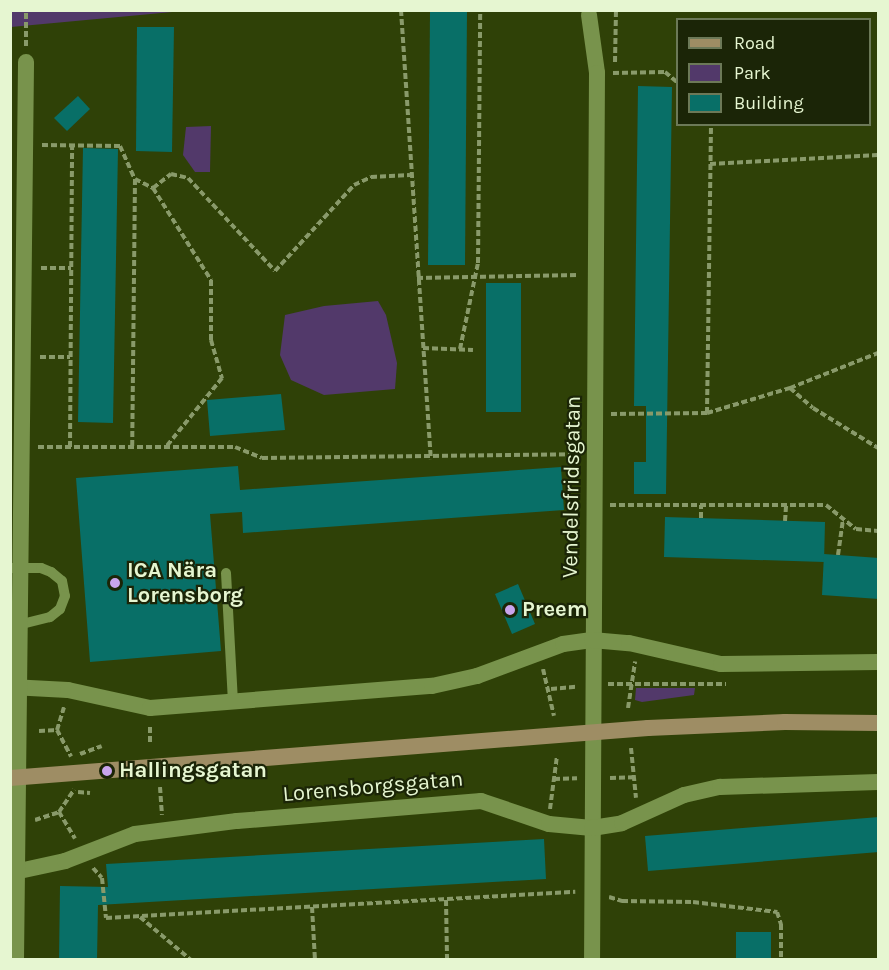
<!DOCTYPE html>
<html>
<head>
<meta charset="utf-8">
<style>
	body { margin:0 }
	#map { position:relative; width:889px; height:970px; overflow:hidden; background:#2f4107; font-family:Karla,sans-serif }
	div>[style] { position:absolute }
	.green>* { inset:0; background:#52396a }
	.building>* { inset:0; background:#086f67 }
	.path>* { height:4px; margin-top:-2px; transform-origin:0; background:repeating-linear-gradient(90deg,#899a6a 0 6px,transparent 0 9px) }
	.service>* { height:10px; margin:-5px; padding:0 5px; transform-origin:5px; border-radius:5px; background:#78934c }
	.minor>* { height:16px; margin:-8px; padding:0 8px; transform-origin:8px; border-radius:8px; background:#78934c }
	.secondary>* { height:16px; margin:-8px; padding:0 8px; transform-origin:8px; border-radius:8px; background:#9e8d64 }
	.dots>* { width:16px; height:16px; translate:-50% -50%; box-sizing:border-box; border:3px solid #1b2507; border-radius:50% }
	span { translate:-50% -50%; white-space:nowrap; text-align:center; line-height:1.15; -webkit-text-stroke:4.5px #1b2507; paint-order:stroke }
	.street-label { font-size:22px; color:#e6f6d1 }
	.poi-label { font-size:22px; color:#e6f6d1; font-weight:700 }
	.left { translate:0 -50%; text-align:left }
	.frame { position:absolute; inset:0; border:12px solid #e6f6d1; pointer-events:none }
	.legend { position:absolute; left:676px; top:18px; width:195px; height:108px; box-sizing:border-box; background:#1b2507; border:2px solid #6c7958; margin:0; padding:8px 10px; list-style:none; font-size:18px; color:#e6f6d1 }
	.legend li { display:flex; align-items:center; gap:12px; height:30px }
	.legend b { width:30px; border:2px solid #6c7958 }
</style>
</head>
<body>
<div id="map">
	<div class="green">
		<div style="clip-path:polygon(11px 10px,183px 10px,183px 11px,11px 27px)"></div>
		<div style="clip-path:polygon(211px 126px,210px 172px,195px 172px,183px 155px,186px 127px)"></div>
		<div style="clip-path:polygon(378px 301px,386px 315px,397px 363px,395px 389px,324px 395px,291px 380px,280px 355px,285px 315px,324px 306px)"></div>
		<div style="clip-path:polygon(636px 688px,695px 688px,694px 695px,642px 702px,635px 700px)"></div>
	</div>
	<div class="building">
		<div style="clip-path:polygon(430px 10px,467px 10px,465px 265px,428px 265px)"></div>
		<div style="clip-path:polygon(137px 27px,174px 27px,172px 152px,136px 151px)"></div>
		<div style="clip-path:polygon(638px 86px,672px 87px,666px 494px,634px 494px,634px 462px,646px 462px,646px 406px,634px 406px)"></div>
		<div style="clip-path:polygon(78px 96px,90px 109px,67px 131px,54px 118px)"></div>
		<div style="clip-path:polygon(83px 148px,118px 149px,113px 423px,78px 422px)"></div>
		<div style="clip-path:polygon(486px 283px,521px 283px,521px 412px,486px 412px)"></div>
		<div style="clip-path:polygon(281px 394px,285px 430px,210px 436px,207px 400px)"></div>
		<div style="clip-path:polygon(238px 466px,240px 490px,561px 467px,564px 510px,243px 533px,242px 512px,210px 514px,221px 651px,90px 662px,76px 478px)"></div>
		<div style="clip-path:polygon(665px 517px,825px 522px,824px 562px,664px 557px)"></div>
		<div style="clip-path:polygon(824px 554px,879px 558px,879px 599px,822px 595px)"></div>
		<div style="clip-path:polygon(518px 584px,535px 624px,512px 634px,495px 594px)"></div>
		<div style="clip-path:polygon(879px 817px,879px 852px,648px 871px,645px 836px)"></div>
		<div style="clip-path:polygon(544px 839px,546px 879px,98px 905px,97px 960px,59px 960px,60px 886px,108px 887px,106px 864px)"></div>
		<div style="clip-path:polygon(736px 932px,771px 932px,771px 960px,736px 960px)"></div>
	</div>
	<div class="path">
		<div style="left:401px;top:10px;width:450px;rotate:86.2deg"></div>
		<div style="left:26px;top:46px;width:36px;rotate:-90deg"></div>
		<div style="left:615px;top:62px;width:52px;rotate:-88.9deg"></div>
		<div style="left:613px;top:73px;width:52px;rotate:-1.1deg"></div>
		<div style="left:665px;top:72px;width:17px;rotate:40deg"></div>
		<div style="left:42px;top:145px;width:78px;rotate:0.7deg"></div>
		<div style="left:120px;top:146px;width:36px;rotate:66deg"></div>
		<div style="left:135px;top:179px;width:268px;rotate:90.6deg"></div>
		<div style="left:710px;top:164px;width:168px;rotate:-3.1deg"></div>
		<div style="left:135px;top:179px;width:20px;rotate:27deg"></div>
		<div style="left:153px;top:188px;width:109px;rotate:57.8deg"></div>
		<div style="left:211px;top:280px;width:60px;rotate:90deg"></div>
		<div style="left:211px;top:340px;width:40px;rotate:74deg"></div>
		<div style="left:222px;top:378px;width:89px;rotate:129.1deg"></div>
		<div style="left:153px;top:188px;width:23px;rotate:-38deg"></div>
		<div style="left:171px;top:174px;width:17px;rotate:13deg"></div>
		<div style="left:188px;top:178px;width:127px;rotate:46.9deg"></div>
		<div style="left:275px;top:271px;width:117px;rotate:-47.4deg"></div>
		<div style="left:354px;top:185px;width:19px;rotate:-25deg"></div>
		<div style="left:371px;top:177px;width:39px;rotate:-3deg"></div>
		<div style="left:41px;top:268px;width:30px"></div>
		<div style="left:417px;top:278px;width:162px;rotate:-1.1deg"></div>
		<div style="left:423px;top:348px;width:50px;rotate:2.3deg"></div>
		<div style="left:460px;top:349px;width:88px;rotate:-78.2deg"></div>
		<div style="left:478px;top:263px;width:253px;rotate:-89.5deg"></div>
		<div style="left:40px;top:357px;width:30px"></div>
		<div style="left:790px;top:388px;width:30px;rotate:41deg"></div>
		<div style="left:813px;top:408px;width:76px;rotate:31.6deg"></div>
		<div style="left:707px;top:413px;width:289px;rotate:-89.2deg"></div>
		<div style="left:611px;top:414px;width:96px;rotate:-0.6deg"></div>
		<div style="left:707px;top:413px;width:87px;rotate:-16.8deg"></div>
		<div style="left:790px;top:388px;width:95px;rotate:-21.7deg"></div>
		<div style="left:38px;top:447px;width:197px"></div>
		<div style="left:235px;top:447px;width:29px;rotate:22deg"></div>
		<div style="left:262px;top:458px;width:315px;rotate:-0.7deg"></div>
		<div style="left:70px;top:447px;width:302px;rotate:-89.6deg"></div>
		<div style="left:610px;top:505px;width:216px"></div>
		<div style="left:826px;top:505px;width:38px;rotate:39deg"></div>
		<div style="left:856px;top:529px;width:22px;rotate:5deg"></div>
		<div style="left:701px;top:518px;width:13px;rotate:-90deg"></div>
		<div style="left:785px;top:521px;width:16px;rotate:-86deg"></div>
		<div style="left:838px;top:555px;width:36px;rotate:-82deg"></div>
		<div style="left:543px;top:669px;width:48px;rotate:76.8deg"></div>
		<div style="left:608px;top:684px;width:118px"></div>
		<div style="left:551px;top:689px;width:25px;rotate:-5deg"></div>
		<div style="left:628px;top:708px;width:47px;rotate:-81.3deg"></div>
		<div style="left:57px;top:730px;width:24px;rotate:-73deg"></div>
		<div style="left:39px;top:731px;width:18px;rotate:-3deg"></div>
		<div style="left:57px;top:730px;width:30px;rotate:62deg"></div>
		<div style="left:150px;top:742px;width:17px;rotate:-90deg"></div>
		<div style="left:631px;top:748px;width:50px;rotate:84.3deg"></div>
		<div style="left:80px;top:754px;width:23px;rotate:-20deg"></div>
		<div style="left:610px;top:778px;width:24px;rotate:-2deg"></div>
		<div style="left:554px;top:779px;width:23px;rotate:-2deg"></div>
		<div style="left:160px;top:787px;width:28px;rotate:86deg"></div>
		<div style="left:78px;top:792px;width:12px;rotate:5deg"></div>
		<div style="left:550px;top:809px;width:53px;rotate:-82.5deg"></div>
		<div style="left:59px;top:812px;width:31px;rotate:59deg"></div>
		<div style="left:35px;top:820px;width:25px;rotate:-18deg"></div>
		<div style="left:59px;top:812px;width:27px;rotate:-56deg"></div>
		<div style="left:93px;top:868px;width:13px;rotate:48deg"></div>
		<div style="left:102px;top:878px;width:40px;rotate:84.3deg"></div>
		<div style="left:106px;top:918px;width:470px;rotate:-3.2deg"></div>
		<div style="left:609px;top:897px;width:14px;rotate:17deg"></div>
		<div style="left:622px;top:901px;width:71px;rotate:0.8deg"></div>
		<div style="left:693px;top:902px;width:85px;rotate:6.8deg"></div>
		<div style="left:777px;top:912px;width:13px;rotate:72deg"></div>
		<div style="left:781px;top:924px;width:36px;rotate:90deg"></div>
		<div style="left:446px;top:900px;width:60px;rotate:89deg"></div>
		<div style="left:312px;top:907px;width:53px;rotate:86.8deg"></div>
		<div style="left:140px;top:917px;width:67px;rotate:40.1deg"></div>
	</div>
	<div class="service">
		<div style="left:10px;top:568px;width:31px"></div>
		<div style="left:41px;top:568px;width:11px;rotate:22deg"></div>
		<div style="left:51px;top:572px;width:14px;rotate:39deg"></div>
		<div style="left:62px;top:581px;width:15px;rotate:79deg"></div>
		<div style="left:65px;top:596px;width:14px;rotate:111deg"></div>
		<div style="left:60px;top:609px;width:13px;rotate:141deg"></div>
		<div style="left:50px;top:617px;width:30px;rotate:166deg"></div>
		<div style="left:226px;top:573px;width:128px;rotate:86.9deg"></div>
	</div>
	<div class="minor">
		<div style="left:589px;top:15px;width:59px;rotate:82.1deg"></div>
		<div style="left:597px;top:73px;width:887px;rotate:90.32deg"></div>
		<div style="left:11px;top:687px;width:57px;rotate:3deg"></div>
		<div style="left:68px;top:690px;width:84px;rotate:12.4deg"></div>
		<div style="left:150px;top:708px;width:283px;rotate:-4.5deg"></div>
		<div style="left:432px;top:686px;width:46px;rotate:-12.5deg"></div>
		<div style="left:477px;top:676px;width:92px;rotate:-20.4deg"></div>
		<div style="left:563px;top:644px;width:29px;rotate:-8deg"></div>
		<div style="left:592px;top:640px;width:37px;rotate:5deg"></div>
		<div style="left:629px;top:643px;width:94px;rotate:12.9deg"></div>
		<div style="left:721px;top:664px;width:157px;rotate:-0.7deg"></div>
		<div style="left:10px;top:873px;width:56px;rotate:-12.3deg"></div>
		<div style="left:65px;top:861px;width:75px;rotate:-21.1deg"></div>
		<div style="left:135px;top:834px;width:103px;rotate:-7.3deg"></div>
		<div style="left:237px;top:821px;width:245px;rotate:-4.7deg"></div>
		<div style="left:481px;top:801px;width:72px;rotate:18.7deg"></div>
		<div style="left:549px;top:824px;width:43px;rotate:5.3deg"></div>
		<div style="left:592px;top:828px;width:30px;rotate:-9deg"></div>
		<div style="left:622px;top:823px;width:68px;rotate:-24.3deg"></div>
		<div style="left:684px;top:795px;width:37px;rotate:-13deg"></div>
		<div style="left:720px;top:787px;width:158px;rotate:-1.8deg"></div>
		<div style="left:16px;top:960px;width:898px;rotate:-89.36deg"></div>
	</div>
	<div class="secondary">
		<div style="left:10px;top:778px;width:640px;rotate:-4.48deg"></div>
		<div style="left:648px;top:728px;width:137px;rotate:-2.5deg"></div>
		<div style="left:785px;top:722px;width:93px;rotate:0.6deg"></div>
	</div>
	<div class="dots">
		<div style="left:115px;top:583px;background:#c9a5ee"></div>
		<div style="left:510px;top:610px;background:#c9a5ee"></div>
		<div style="left:107px;top:771px;background:#c9a5ee"></div>
	</div>
	<div class="street-label">
		<span style="left:572px;top:487px;rotate:-89deg">Vendelsfridsgatan</span>
		<span style="left:373px;top:787px;rotate:-5deg">Lorensborgsgatan</span>
	</div>
	<div class="poi-label">
		<span class="left" style="left:127px;top:583px">ICA Nära<br>Lorensborg</span>
		<span class="left" style="left:522px;top:610px">Preem</span>
		<span class="left" style="left:119px;top:771px">Hallingsgatan</span>
	</div>
	<div class="frame"></div>
	<ul class="legend">
	<li><b style="height:8px;background:#9e8d64"></b>Road</li>
	<li><b style="height:16px;background:#52396a"></b>Park</li>
	<li><b style="height:16px;background:#086f67"></b>Building</li>
	</ul>
</div>
</body>
</html>
